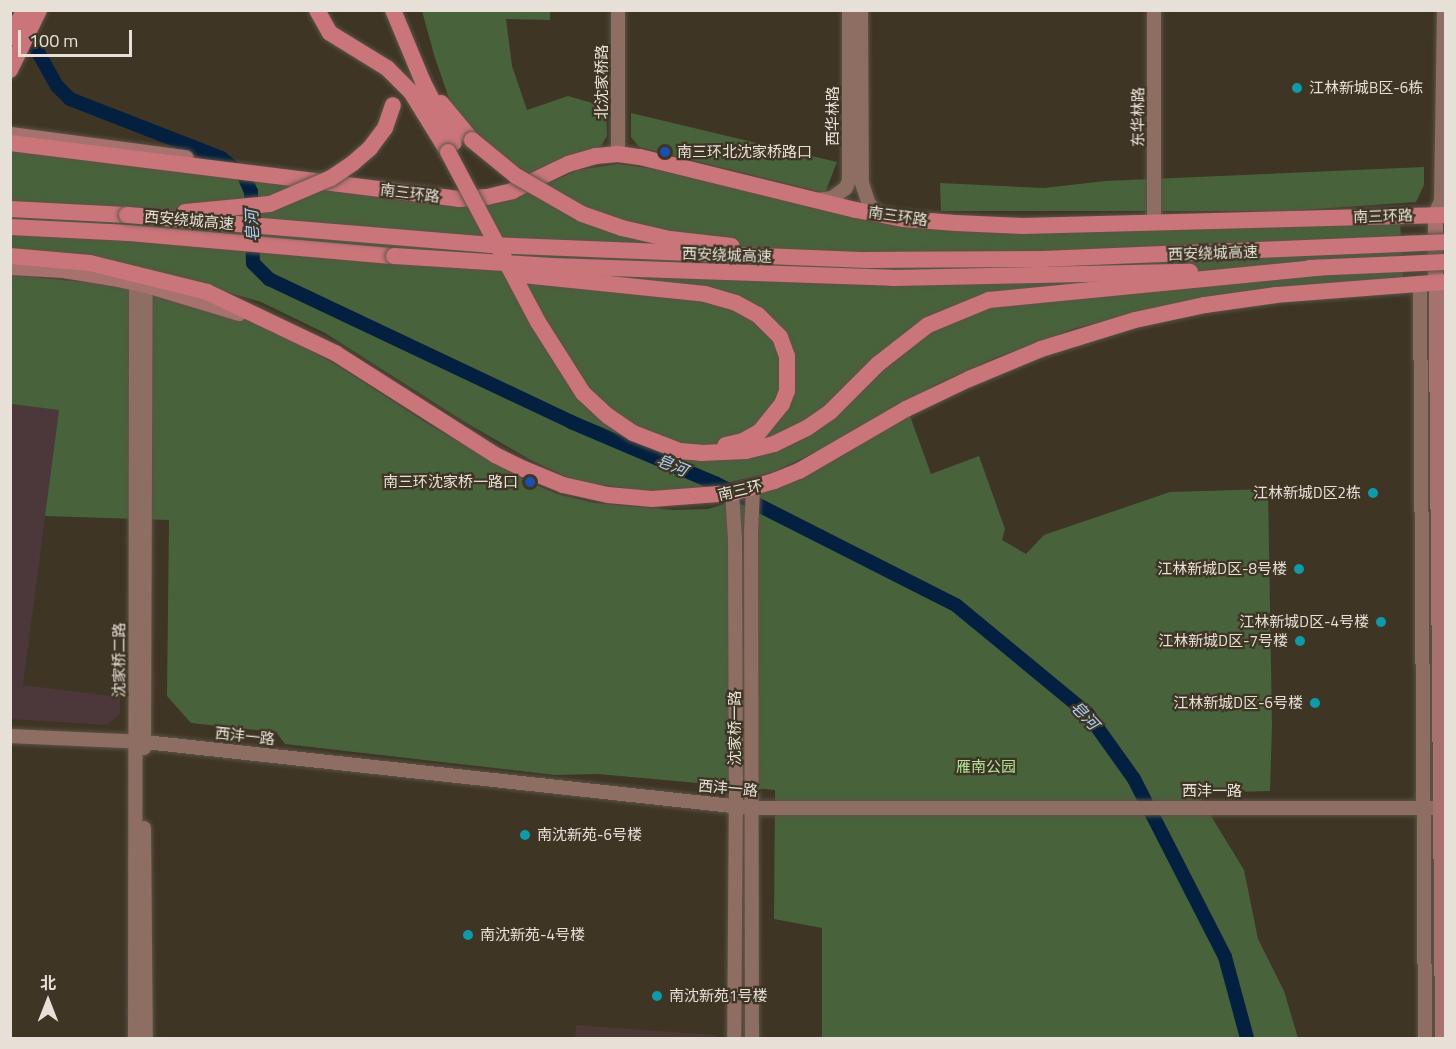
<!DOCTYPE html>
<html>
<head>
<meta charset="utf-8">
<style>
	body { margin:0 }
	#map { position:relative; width:1456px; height:1049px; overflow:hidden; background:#3e3525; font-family:"Titillium Web","Noto Sans SC",sans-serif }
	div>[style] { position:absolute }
	.industrial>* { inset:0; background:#4c383a }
	.education>* { inset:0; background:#4c3834 }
	.green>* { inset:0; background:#48633b }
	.river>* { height:14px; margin:-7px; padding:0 7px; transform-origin:7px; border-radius:7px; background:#032040 }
	.roads { filter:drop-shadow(0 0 2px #5b5346) drop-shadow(0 0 2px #5b5346) }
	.secondary>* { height:14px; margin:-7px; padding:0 7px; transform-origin:7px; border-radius:7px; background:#8e6d63 }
	.primary>* { height:15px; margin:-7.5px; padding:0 7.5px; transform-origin:7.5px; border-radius:7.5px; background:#a7716d }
	.highway>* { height:16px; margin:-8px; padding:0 8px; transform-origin:8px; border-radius:8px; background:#c9757a }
	.bridges { filter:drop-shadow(0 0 2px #5b5346) drop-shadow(0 0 2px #5b5346) }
	.highway-bridge>* { height:16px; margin:-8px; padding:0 8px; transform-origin:8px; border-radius:8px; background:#c9757a }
	.dots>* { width:16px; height:16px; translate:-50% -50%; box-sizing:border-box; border:3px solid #3e3525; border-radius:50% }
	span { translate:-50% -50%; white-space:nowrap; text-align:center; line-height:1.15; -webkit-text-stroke:4.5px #3e3525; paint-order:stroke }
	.street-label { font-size:15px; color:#e7e0d7 }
	.poi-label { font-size:15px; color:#e7e0d7 }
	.left { translate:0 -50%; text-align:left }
	.right { translate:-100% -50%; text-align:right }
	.park-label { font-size:15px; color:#b1e798 }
	.water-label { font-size:16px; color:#accffa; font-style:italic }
	.frame { position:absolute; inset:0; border:12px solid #e7e0d7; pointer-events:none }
	.north { position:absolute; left:18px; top:971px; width:60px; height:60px; -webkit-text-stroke:4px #3e3525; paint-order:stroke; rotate:0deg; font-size:16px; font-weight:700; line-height:24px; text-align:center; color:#e7e0d7 }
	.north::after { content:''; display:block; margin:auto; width:21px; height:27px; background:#e7e0d7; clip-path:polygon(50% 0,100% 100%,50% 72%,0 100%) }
	.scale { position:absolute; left:18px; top:30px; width:114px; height:27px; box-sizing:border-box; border:3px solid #e7e0d7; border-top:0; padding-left:8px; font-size:18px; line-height:21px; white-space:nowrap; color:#e7e0d7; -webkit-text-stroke:4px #3e3525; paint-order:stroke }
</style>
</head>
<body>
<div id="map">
	<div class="industrial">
		<div style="clip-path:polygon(10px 404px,59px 410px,23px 685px,120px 697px,120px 714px,107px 725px,11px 719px)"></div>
	</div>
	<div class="education">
		<div style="clip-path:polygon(576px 1025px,715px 1035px,715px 1038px,575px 1038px)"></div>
	</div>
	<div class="green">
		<div style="clip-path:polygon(422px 11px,550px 11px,550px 20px,506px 19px,512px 66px,527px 110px,568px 96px,606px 107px,607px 136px,601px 146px,526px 174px,485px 140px,452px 107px,435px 58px)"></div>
		<div style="clip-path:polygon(631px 113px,837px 162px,825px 193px,639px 147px,631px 137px)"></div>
		<div style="clip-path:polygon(10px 150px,468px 207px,496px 204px,523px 195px,578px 170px,618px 164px,649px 168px,854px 217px,1400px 221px,1403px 277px,1215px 295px,1076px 328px,995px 358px,935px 385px,830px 445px,773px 472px,705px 488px,655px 492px,575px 481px,529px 459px,463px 421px,325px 333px,261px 302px,131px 265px,65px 254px,11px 250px)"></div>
		<div style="clip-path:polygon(1424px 167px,1424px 185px,1416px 202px,1288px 211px,941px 211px,940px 183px,1044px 188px,1105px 181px)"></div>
		<div style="clip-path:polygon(11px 275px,104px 284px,171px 297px,238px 316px,284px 335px,340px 367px,428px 424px,529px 482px,557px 494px,594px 503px,674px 510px,708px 509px,775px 489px,910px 416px,931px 474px,979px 456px,1005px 529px,1002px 540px,1026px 554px,1044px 535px,1170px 492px,1268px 489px,1272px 726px,1270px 791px,1197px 793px,1244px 870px,1258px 939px,1284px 991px,1298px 1038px,822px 1038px,822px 928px,774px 919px,775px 790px,598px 774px,555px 775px,285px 744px,276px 732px,191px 723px,167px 696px,169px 520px,45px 516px,59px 410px,11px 404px)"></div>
	</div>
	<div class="river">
		<div style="left:24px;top:27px;width:68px;rotate:60.8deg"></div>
		<div style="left:57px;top:86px;width:18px;rotate:45deg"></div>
		<div style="left:70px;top:99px;width:162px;rotate:21.3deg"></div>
		<div style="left:221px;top:158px;width:29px;rotate:38deg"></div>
		<div style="left:244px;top:176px;width:17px;rotate:66deg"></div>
		<div style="left:251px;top:192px;width:71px;rotate:88.4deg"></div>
		<div style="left:253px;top:263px;width:23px;rotate:45deg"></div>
		<div style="left:269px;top:279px;width:334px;rotate:25.3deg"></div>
		<div style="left:571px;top:422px;width:156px;rotate:23deg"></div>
		<div style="left:715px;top:483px;width:271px;rotate:26.9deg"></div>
		<div style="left:957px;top:606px;width:168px;rotate:39.5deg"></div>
		<div style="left:1087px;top:713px;width:81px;rotate:54.5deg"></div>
		<div style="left:1134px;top:779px;width:200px;rotate:62.9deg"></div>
		<div style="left:1225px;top:957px;width:84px;rotate:74.8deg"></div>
	</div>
	<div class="roads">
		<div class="secondary">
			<div style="left:861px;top:10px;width:173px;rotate:89.7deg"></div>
			<div style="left:862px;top:183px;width:22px;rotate:72deg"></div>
			<div style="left:869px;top:204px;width:14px;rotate:45deg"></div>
			<div style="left:1154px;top:10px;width:213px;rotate:90deg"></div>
			<div style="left:618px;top:154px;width:144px;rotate:-90deg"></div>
			<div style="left:817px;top:200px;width:15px;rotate:-8deg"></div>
			<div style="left:832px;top:198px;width:17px;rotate:-36deg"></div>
			<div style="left:846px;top:188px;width:9px;rotate:-69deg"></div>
			<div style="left:849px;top:180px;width:170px;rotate:-90deg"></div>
			<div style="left:1435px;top:214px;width:14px;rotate:-65deg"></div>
			<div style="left:1441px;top:201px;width:191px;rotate:-89.1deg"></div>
			<div style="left:1420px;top:284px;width:754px;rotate:89.62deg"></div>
			<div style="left:732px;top:493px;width:46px;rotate:86.3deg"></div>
			<div style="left:735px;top:539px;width:240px;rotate:89.8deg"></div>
			<div style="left:736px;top:779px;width:259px;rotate:90.4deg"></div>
			<div style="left:10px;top:736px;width:135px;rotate:2.5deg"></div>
			<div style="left:145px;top:742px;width:610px;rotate:6.22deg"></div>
			<div style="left:751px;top:808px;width:695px"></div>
			<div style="left:144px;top:748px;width:463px;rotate:-89.8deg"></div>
			<div style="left:144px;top:828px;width:210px;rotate:89.5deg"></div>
			<div style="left:135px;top:1038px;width:755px;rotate:-89.92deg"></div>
			<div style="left:752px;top:1038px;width:505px;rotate:-90.11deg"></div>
			<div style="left:751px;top:533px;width:44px;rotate:-87.4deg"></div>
		</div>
		<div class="primary">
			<div style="left:10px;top:134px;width:177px;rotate:7.5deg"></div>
			<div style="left:1435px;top:214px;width:824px;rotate:89.51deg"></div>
			<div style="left:10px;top:267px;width:53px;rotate:3.2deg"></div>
			<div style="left:63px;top:270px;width:50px;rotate:9.3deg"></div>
			<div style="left:112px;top:278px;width:35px;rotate:12deg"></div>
			<div style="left:146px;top:285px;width:97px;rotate:16.8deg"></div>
		</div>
		<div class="highway">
			<div style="left:317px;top:10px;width:26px;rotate:61deg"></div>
			<div style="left:330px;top:33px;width:67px;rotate:31.6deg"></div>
			<div style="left:387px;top:68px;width:34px;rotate:45deg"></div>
			<div style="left:411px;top:92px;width:70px;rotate:58.3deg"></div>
			<div style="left:393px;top:10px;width:78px;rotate:67.4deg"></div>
			<div style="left:423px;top:82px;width:68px;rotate:63.1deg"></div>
			<div style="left:10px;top:38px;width:31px;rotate:-63deg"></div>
			<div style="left:10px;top:70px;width:67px;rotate:-64.2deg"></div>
			<div style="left:441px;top:103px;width:48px;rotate:50deg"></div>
			<div style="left:10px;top:143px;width:452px;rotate:7.1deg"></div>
			<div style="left:459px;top:199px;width:28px;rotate:-4deg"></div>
			<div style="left:487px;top:197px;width:26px;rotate:-13deg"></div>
			<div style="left:512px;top:191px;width:62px;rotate:-25.7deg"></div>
			<div style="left:568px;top:164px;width:29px;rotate:-16deg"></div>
			<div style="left:596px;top:156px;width:22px;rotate:-5deg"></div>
			<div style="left:618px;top:154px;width:22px;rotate:8deg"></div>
			<div style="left:640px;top:157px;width:222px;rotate:13.8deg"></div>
			<div style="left:856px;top:210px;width:49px;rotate:10.6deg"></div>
			<div style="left:904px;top:219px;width:52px;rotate:4.4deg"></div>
			<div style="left:956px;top:223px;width:67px;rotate:2.6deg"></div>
			<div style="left:1023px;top:226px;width:423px;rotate:-1.5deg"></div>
			<div style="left:10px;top:209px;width:117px;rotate:2.9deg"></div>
			<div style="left:10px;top:227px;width:119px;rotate:2.9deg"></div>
			<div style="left:129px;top:233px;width:266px;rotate:5deg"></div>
			<div style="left:10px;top:256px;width:80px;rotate:5deg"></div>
			<div style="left:90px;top:263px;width:121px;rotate:13.9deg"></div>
			<div style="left:207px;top:292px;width:142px;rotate:25.5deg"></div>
			<div style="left:335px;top:353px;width:190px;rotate:32.5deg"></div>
			<div style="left:495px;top:455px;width:32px;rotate:26deg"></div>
			<div style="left:524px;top:469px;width:42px;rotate:22.3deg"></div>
			<div style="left:563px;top:485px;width:46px;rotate:12.5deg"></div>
			<div style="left:608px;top:495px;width:44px;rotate:5.2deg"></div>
			<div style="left:652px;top:499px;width:80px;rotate:-4.3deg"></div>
			<div style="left:732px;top:493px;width:44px;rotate:-15.9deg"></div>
			<div style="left:774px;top:481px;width:27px;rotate:-22deg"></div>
			<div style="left:799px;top:471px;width:124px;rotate:-30.1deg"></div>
			<div style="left:906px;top:409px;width:70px;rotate:-25.5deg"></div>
			<div style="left:969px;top:379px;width:78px;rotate:-22.6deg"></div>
			<div style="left:1041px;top:349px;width:98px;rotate:-17.1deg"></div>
			<div style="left:1135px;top:320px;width:72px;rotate:-12.1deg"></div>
			<div style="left:1205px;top:305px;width:72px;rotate:-8deg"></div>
			<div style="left:1276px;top:295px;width:170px;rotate:-4.4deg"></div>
		</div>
	</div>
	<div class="bridges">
		<div class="highway-bridge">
			<div style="left:472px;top:140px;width:57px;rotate:39.3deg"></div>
			<div style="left:516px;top:176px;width:76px;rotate:29.9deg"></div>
			<div style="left:582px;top:214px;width:42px;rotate:19.3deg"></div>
			<div style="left:622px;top:228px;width:49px;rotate:12.9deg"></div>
			<div style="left:670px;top:239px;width:62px;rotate:6.4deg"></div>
			<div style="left:448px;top:152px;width:192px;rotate:62.1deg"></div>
			<div style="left:538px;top:322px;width:84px;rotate:57.6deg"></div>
			<div style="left:583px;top:393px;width:34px;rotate:43deg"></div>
			<div style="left:608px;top:416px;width:30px;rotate:34deg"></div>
			<div style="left:633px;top:433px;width:50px;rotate:21deg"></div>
			<div style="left:680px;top:451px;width:21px;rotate:5deg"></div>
			<div style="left:701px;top:453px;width:45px;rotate:-2.5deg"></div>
			<div style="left:746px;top:451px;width:29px;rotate:-14deg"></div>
			<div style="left:774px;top:444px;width:37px;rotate:-26deg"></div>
			<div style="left:807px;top:428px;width:28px;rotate:-35deg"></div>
			<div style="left:830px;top:412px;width:68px;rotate:-45deg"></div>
			<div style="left:878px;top:364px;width:63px;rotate:-38deg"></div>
			<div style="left:928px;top:325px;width:66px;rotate:-22.3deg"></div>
			<div style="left:989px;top:300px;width:331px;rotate:-5.6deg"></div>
			<div style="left:185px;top:212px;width:85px;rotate:-5.4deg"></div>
			<div style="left:270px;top:204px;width:66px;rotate:-23.1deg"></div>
			<div style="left:331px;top:178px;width:27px;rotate:-34deg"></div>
			<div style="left:353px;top:163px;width:23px;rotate:-41deg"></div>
			<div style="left:370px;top:148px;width:25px;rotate:-53deg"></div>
			<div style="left:385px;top:128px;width:24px;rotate:-71deg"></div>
			<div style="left:127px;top:215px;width:364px;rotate:4.7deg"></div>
			<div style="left:490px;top:245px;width:377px;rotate:2.3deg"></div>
			<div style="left:867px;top:260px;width:176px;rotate:-0.3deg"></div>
			<div style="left:1043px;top:259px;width:403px;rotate:-2.4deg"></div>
			<div style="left:394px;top:256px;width:158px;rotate:3.6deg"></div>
			<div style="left:552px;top:266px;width:340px;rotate:2deg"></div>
			<div style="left:892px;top:278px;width:298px;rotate:-1.2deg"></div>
			<div style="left:1309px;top:268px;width:137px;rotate:-2.5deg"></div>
			<div style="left:513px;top:274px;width:193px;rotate:5.9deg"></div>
			<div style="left:705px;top:294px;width:32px;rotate:16deg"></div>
			<div style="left:736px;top:303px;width:25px;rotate:29deg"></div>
			<div style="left:758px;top:315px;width:31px;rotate:45deg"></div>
			<div style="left:780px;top:337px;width:20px;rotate:70deg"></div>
			<div style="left:787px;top:356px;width:35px;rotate:90deg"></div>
			<div style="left:787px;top:391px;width:14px;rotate:111deg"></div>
			<div style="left:782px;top:404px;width:36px;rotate:129deg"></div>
			<div style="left:759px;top:432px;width:18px;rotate:151deg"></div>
			<div style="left:743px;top:441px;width:18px;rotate:167deg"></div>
		</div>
	</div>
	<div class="dots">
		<div style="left:1297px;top:88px;background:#0f9aa8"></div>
		<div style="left:665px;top:152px;background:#1a4fb4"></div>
		<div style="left:530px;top:482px;background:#1a4fb4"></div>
		<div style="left:1373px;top:493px;background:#0f9aa8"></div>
		<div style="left:1299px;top:569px;background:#0f9aa8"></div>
		<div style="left:1381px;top:622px;background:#0f9aa8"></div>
		<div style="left:1300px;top:641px;background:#0f9aa8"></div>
		<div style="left:1315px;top:703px;background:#0f9aa8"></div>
		<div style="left:525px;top:835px;background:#0f9aa8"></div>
		<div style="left:468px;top:935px;background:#0f9aa8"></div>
		<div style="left:657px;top:996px;background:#0f9aa8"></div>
	</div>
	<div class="street-label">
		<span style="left:602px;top:82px;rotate:-90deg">北沈家桥路</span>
		<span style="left:833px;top:116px;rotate:-90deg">西华林路</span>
		<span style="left:1138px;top:117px;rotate:-90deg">东华林路</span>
		<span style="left:410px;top:193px;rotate:7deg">南三环路</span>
		<span style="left:898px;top:216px;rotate:8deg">南三环路</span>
		<span style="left:1383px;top:216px;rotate:-2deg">南三环路</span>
		<span style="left:189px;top:220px;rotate:5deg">西安绕城高速</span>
		<span style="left:1213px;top:253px;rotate:-2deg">西安绕城高速</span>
		<span style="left:727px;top:255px;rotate:2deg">西安绕城高速</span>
		<span style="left:740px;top:490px;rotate:-13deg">南三环</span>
		<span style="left:119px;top:660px;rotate:-90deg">沈家桥二路</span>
		<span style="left:735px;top:728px;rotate:-90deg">沈家桥一路</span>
		<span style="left:245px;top:736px;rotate:6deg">西沣一路</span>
		<span style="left:728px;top:788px;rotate:5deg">西沣一路</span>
		<span style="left:1212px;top:791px">西沣一路</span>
	</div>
	<div class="poi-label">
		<span class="left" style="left:1309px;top:88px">江林新城B区-6栋</span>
		<span class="left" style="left:677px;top:152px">南三环北沈家桥路口</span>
		<span class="right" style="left:518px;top:482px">南三环沈家桥一路口</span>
		<span class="right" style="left:1361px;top:493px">江林新城D区2栋</span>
		<span class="right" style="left:1287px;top:569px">江林新城D区-8号楼</span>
		<span class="right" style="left:1369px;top:622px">江林新城D区-4号楼</span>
		<span class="right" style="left:1288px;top:641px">江林新城D区-7号楼</span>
		<span class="right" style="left:1303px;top:703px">江林新城D区-6号楼</span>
		<span class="left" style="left:537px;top:835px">南沈新苑-6号楼</span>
		<span class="left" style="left:480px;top:935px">南沈新苑-4号楼</span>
		<span class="left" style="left:669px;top:996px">南沈新苑1号楼</span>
	</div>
	<div class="park-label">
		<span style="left:986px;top:767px">雁南公园</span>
	</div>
	<div class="water-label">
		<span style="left:252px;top:226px;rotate:-92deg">皂河</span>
		<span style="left:672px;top:465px;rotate:23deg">皂河</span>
		<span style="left:1085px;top:715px;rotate:47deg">皂河</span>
	</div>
	<div class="frame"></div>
	<div class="north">北</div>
	<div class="scale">100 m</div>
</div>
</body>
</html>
